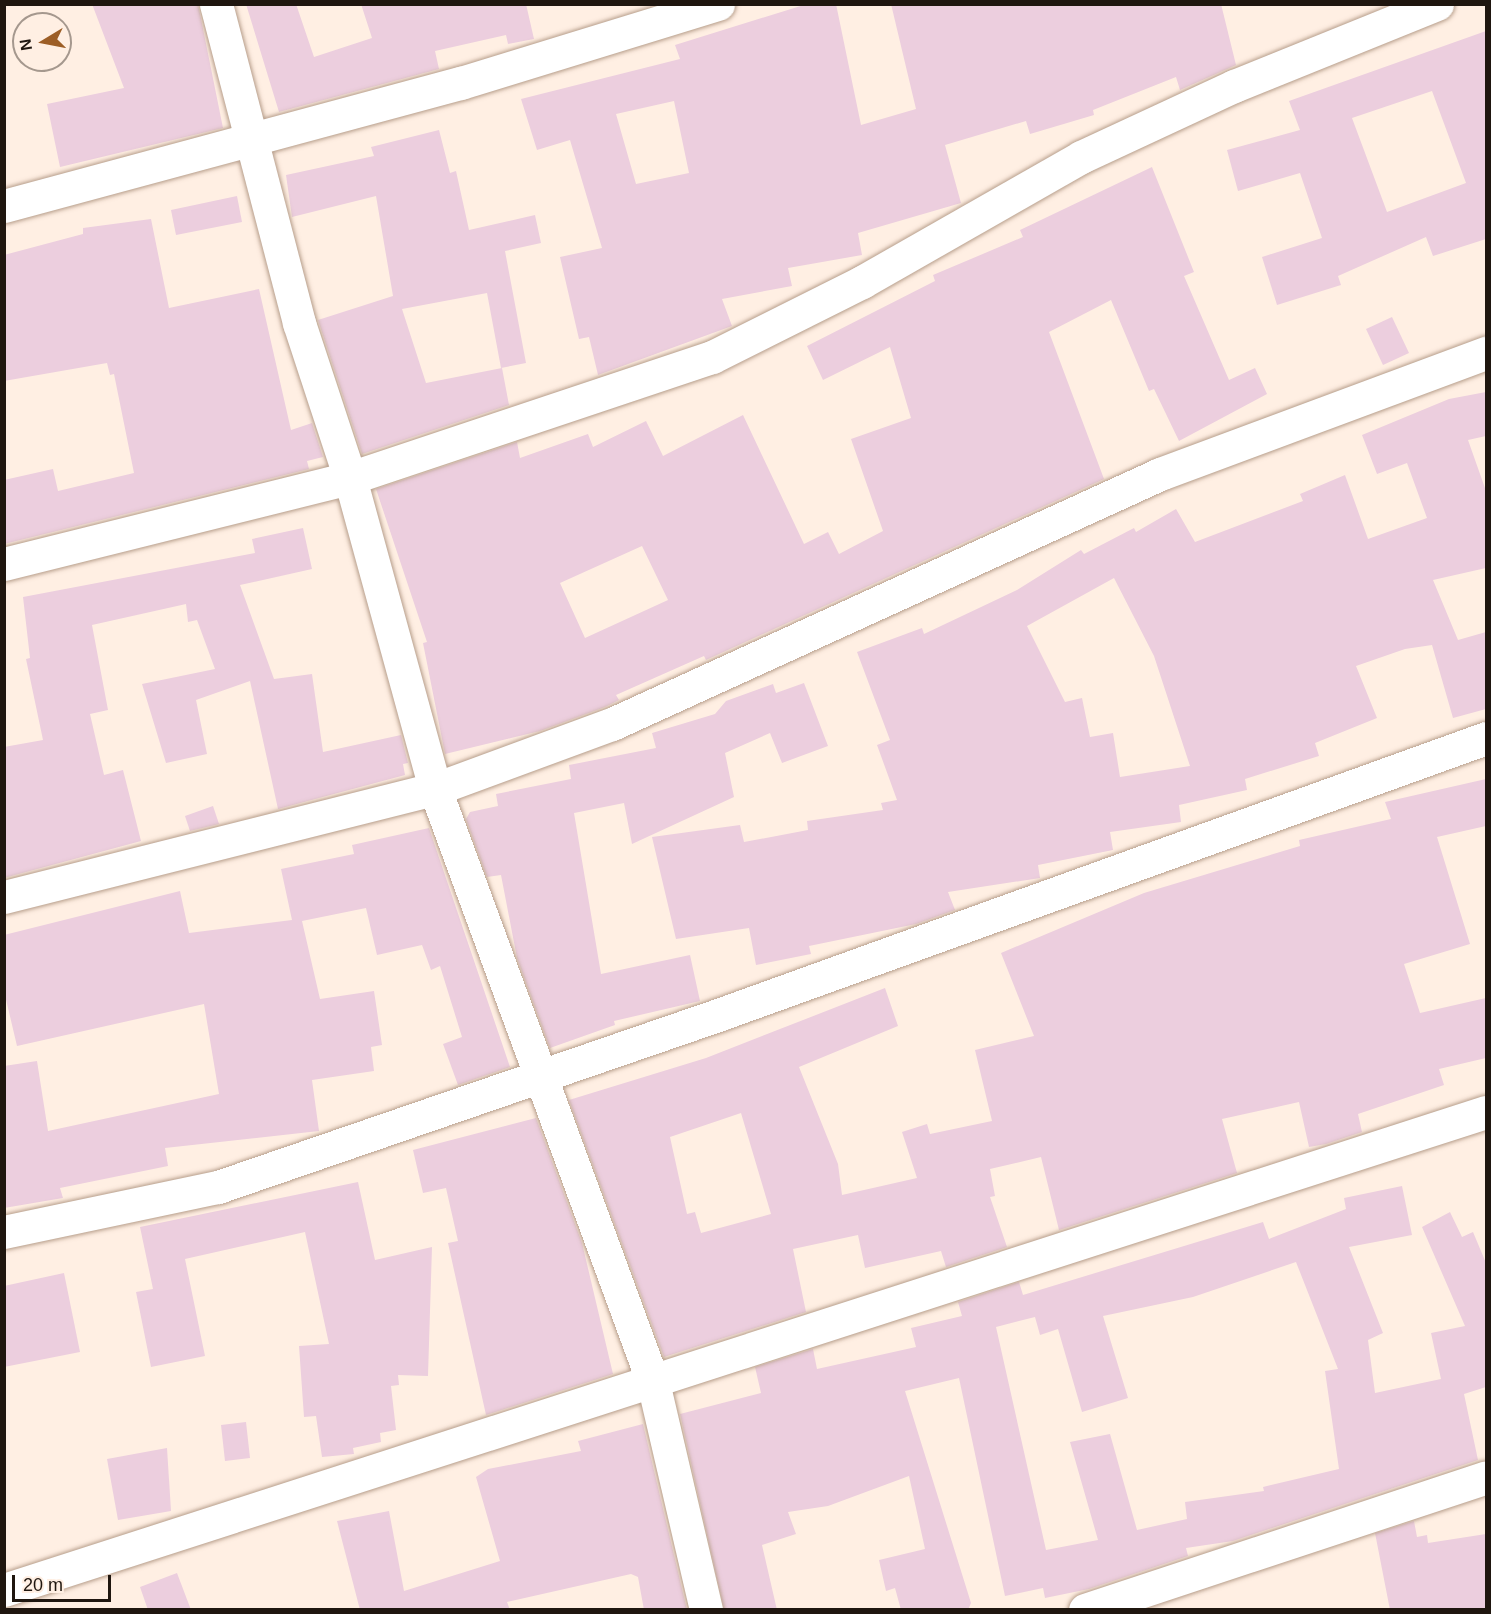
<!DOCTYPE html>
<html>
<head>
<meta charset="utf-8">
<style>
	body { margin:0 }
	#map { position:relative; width:1491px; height:1614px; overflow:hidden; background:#ffefe3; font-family:Helvetica,sans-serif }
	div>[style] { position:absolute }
	.building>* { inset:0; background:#eccede }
	.roads { filter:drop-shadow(0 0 2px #b79e8b) drop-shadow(0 0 2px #b79e8b) }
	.street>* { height:33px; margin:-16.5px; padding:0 16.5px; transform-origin:16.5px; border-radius:16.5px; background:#fff }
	span { translate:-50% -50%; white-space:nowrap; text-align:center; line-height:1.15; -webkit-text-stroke:5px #ffefe3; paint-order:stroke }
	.frame { position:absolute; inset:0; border:6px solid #1f160f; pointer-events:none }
	.north { position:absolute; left:12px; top:12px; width:60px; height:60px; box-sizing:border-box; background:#ffefe3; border:2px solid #a5988e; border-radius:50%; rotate:260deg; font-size:16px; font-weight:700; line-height:24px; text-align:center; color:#1f160f }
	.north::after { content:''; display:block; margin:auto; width:21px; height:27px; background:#9d5e26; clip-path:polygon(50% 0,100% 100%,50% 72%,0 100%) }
	.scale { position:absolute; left:12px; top:1575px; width:99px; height:27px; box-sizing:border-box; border:3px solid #1f160f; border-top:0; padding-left:8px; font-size:18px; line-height:21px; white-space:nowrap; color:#1f160f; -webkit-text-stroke:4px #ffefe3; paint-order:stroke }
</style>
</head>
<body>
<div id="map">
	<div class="building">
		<div style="clip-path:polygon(92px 4px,198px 4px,223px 128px,60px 167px,47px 104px,124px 88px)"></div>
		<div style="clip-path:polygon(246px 4px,296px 4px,314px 57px,372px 38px,361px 4px,526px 4px,534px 39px,508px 44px,506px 35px,435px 51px,439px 69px,279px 112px)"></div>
		<div style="clip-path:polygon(evenodd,807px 4px,836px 4px,861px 125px,916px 109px,891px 4px,1221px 4px,1236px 65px,1180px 90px,1176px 77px,1093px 110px,1094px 115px,1030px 134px,1026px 121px,945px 145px,961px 203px,858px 233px,862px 255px,788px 268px,792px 286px,722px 299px,732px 326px,598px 375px,589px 337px,579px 339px,560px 257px,602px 248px,570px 140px,537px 150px,521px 99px,680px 59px,675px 45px,807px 4px,674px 101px,689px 173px,636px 184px,616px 114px,674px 101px)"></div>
		<div style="clip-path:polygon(evenodd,1486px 31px,1486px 239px,1433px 256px,1426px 237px,1338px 276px,1341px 285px,1277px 305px,1262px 257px,1322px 238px,1300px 173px,1238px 191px,1227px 150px,1300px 130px,1289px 101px,1486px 31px,1432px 91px,1466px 183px,1387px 212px,1352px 118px,1432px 91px)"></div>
		<div style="clip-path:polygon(439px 130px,450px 173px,456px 171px,469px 230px,535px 215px,541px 243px,505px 251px,526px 363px,501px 368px,487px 293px,402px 309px,426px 383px,502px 368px,509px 405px,362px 454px,318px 320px,393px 296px,376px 196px,292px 217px,286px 175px,374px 156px,371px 147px)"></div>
		<div style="clip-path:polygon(evenodd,1152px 167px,1194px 272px,1184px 276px,1229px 380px,1255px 368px,1267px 394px,1179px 441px,1154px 389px,1149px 391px,1111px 300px,1049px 332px,1104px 479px,706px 660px,704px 656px,616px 695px,619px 700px,605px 707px,540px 731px,445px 754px,423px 643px,427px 642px,376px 489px,517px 442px,520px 458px,588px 434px,593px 447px,646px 421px,663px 456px,743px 415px,804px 544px,828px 532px,839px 554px,883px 531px,851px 439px,911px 418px,890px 347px,823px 380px,807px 346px,935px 281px,933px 275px,1023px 237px,1020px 230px,1152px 167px,642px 546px,668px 600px,585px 638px,560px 583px,642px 546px)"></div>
		<div style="clip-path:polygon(237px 196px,242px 222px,176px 235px,171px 210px)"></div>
		<div style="clip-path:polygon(151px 219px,169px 308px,259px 289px,291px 430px,312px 423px,323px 457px,307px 461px,309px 469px,4px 544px,4px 480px,53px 469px,58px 491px,134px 473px,114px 374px,110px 375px,107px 363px,4px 381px,4px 255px,83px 234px,83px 228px)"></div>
		<div style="clip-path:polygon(1392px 317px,1409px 353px,1383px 365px,1366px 329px)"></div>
		<div style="clip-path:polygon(evenodd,1486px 392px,1486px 436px,1468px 440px,1486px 491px,1486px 568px,1433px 580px,1458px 640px,1486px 632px,1486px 709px,1453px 718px,1432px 645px,1405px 649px,1356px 666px,1377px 718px,1315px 743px,1319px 756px,1245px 779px,1247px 790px,1179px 805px,1181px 822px,1110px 832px,1113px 850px,1038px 865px,1040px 878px,948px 892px,955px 910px,916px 924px,809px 946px,811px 954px,756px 965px,749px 928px,676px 939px,652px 837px,740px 825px,744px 842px,808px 830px,807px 821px,883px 810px,881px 803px,897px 800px,877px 745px,890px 740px,857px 652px,922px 628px,924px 634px,1017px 590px,1081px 550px,1084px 554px,1134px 528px,1136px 532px,1176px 509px,1195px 542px,1303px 501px,1300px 494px,1345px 475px,1368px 539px,1427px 518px,1407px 463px,1377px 474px,1362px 435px,1449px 399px,1486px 392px,1114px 578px,1154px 656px,1190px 766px,1120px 777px,1113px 733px,1090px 737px,1082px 698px,1065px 702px,1027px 626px,1114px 578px)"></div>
		<div style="clip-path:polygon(303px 528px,312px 569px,240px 585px,274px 679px,312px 674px,323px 752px,401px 735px,408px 763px,403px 764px,405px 775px,278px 809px,250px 681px,196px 700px,207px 754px,166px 763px,142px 684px,215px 669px,197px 620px,188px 622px,186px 604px,92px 625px,108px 710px,90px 714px,104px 775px,123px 770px,141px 841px,4px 878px,4px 747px,43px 740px,26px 659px,30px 658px,23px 597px,255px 553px,252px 539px)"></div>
		<div style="clip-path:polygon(804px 683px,828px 746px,782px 763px,770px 733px,725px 753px,734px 797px,632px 844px,624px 803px,574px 813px,601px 974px,690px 955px,700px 1001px,614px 1021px,615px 1025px,550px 1048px,517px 958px,501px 875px,487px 877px,466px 819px,470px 812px,498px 806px,496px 794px,571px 779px,569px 765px,656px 748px,652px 733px,715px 714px,726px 701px,773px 684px,776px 693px)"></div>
		<div style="clip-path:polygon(evenodd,1486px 779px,1486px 826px,1437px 837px,1470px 944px,1404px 964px,1420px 1013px,1486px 998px,1486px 1058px,1439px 1069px,1444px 1085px,1358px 1114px,1362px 1132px,1326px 1144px,1309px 1147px,1299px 1102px,1222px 1119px,1237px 1173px,1059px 1230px,1041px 1157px,990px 1169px,995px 1196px,990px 1197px,1007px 1247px,946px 1267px,941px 1251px,865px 1268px,858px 1235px,793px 1249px,806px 1312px,664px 1357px,569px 1100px,706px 1058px,885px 988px,898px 1026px,799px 1067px,838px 1164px,842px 1195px,917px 1178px,902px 1132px,927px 1124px,930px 1134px,992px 1121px,975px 1050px,1034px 1036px,1001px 953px,1144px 893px,1300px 846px,1299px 840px,1391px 819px,1385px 802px,1486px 779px,741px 1113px,771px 1214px,701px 1233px,695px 1212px,687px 1214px,670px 1137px,741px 1113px)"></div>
		<div style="clip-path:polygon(213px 806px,219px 824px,190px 831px,185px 816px)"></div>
		<div style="clip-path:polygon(429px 828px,510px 1067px,458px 1085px,443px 1044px,462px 1037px,440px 966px,431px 970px,422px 945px,377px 955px,366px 908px,302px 921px,320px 999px,374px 991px,382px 1045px,371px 1047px,374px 1071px,312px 1080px,319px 1131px,165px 1148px,168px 1166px,60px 1188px,63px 1198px,4px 1208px,4px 1066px,37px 1061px,48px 1131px,219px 1094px,204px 1004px,17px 1046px,4px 991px,4px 935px,180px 891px,189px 933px,292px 920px,281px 869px,354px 854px,352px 845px)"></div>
		<div style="clip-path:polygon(536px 1118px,582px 1243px,613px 1374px,486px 1415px,448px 1243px,458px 1241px,446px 1188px,423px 1193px,413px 1150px)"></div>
		<div style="clip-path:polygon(358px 1182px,375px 1260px,432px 1247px,428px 1376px,398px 1375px,399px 1385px,391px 1386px,396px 1430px,380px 1433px,381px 1442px,353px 1448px,354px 1454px,322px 1457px,316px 1416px,304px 1417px,299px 1346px,329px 1344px,305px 1232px,185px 1259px,205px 1356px,151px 1367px,136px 1292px,153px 1289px,140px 1227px)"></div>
		<div style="clip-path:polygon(evenodd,1402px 1186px,1412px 1235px,1349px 1247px,1383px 1333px,1368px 1340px,1375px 1393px,1441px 1379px,1431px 1333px,1465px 1326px,1422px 1227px,1450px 1212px,1462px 1237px,1473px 1232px,1486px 1263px,1486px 1387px,1464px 1394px,1478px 1460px,1233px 1541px,1186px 1548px,1188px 1556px,1089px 1589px,1045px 1598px,1043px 1588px,1005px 1596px,959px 1378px,905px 1391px,971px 1603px,968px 1610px,901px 1610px,895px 1588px,886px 1591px,879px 1560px,925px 1549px,909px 1476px,828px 1506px,788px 1512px,796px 1534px,762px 1545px,777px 1610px,724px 1610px,680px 1414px,761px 1393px,755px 1367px,813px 1349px,817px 1369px,916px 1347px,911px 1328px,962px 1316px,958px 1302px,1019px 1282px,1023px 1295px,1263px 1222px,1269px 1239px,1346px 1209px,1344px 1198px,1402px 1186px,1296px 1262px,1338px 1369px,1325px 1371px,1339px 1469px,1263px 1487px,1264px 1491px,1185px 1502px,1187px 1519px,1137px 1530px,1110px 1434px,1070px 1442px,1098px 1540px,1046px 1550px,996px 1327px,1035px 1317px,1040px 1335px,1058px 1329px,1082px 1412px,1128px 1398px,1103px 1316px,1193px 1297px,1296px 1262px)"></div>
		<div style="clip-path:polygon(64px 1273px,80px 1352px,4px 1367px,4px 1286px)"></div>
		<div style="clip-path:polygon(246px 1422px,250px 1458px,225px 1461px,221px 1425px)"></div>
		<div style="clip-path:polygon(643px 1424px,687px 1610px,644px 1610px,638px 1577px,631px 1574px,507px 1602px,510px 1610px,360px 1610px,337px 1521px,389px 1511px,404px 1591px,500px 1561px,476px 1477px,488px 1469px,581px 1451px,578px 1441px)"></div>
		<div style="clip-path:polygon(167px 1448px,171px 1511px,118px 1520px,107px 1459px)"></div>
		<div style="clip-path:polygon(1414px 1521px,1417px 1537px,1427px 1535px,1428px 1543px,1486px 1534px,1486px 1610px,1390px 1610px,1375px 1533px)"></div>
		<div style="clip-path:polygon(177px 1573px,191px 1610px,148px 1610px,140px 1587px)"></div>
	</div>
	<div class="roads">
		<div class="street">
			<div style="left:216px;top:4px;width:330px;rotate:75.4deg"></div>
			<div style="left:299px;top:323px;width:163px;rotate:71.8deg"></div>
			<div style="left:350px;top:478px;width:322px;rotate:74.7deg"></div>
			<div style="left:435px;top:789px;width:632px;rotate:69.82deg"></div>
			<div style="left:653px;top:1382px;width:234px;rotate:76.9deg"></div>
			<div style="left:4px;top:206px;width:473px;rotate:-15.1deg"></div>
			<div style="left:461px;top:83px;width:269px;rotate:-17.1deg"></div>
			<div style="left:4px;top:564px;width:357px;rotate:-14deg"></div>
			<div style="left:350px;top:478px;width:382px;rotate:-18.5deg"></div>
			<div style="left:712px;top:357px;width:168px;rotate:-26.6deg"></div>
			<div style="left:862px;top:282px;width:252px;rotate:-29.7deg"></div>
			<div style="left:1081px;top:157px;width:169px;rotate:-24.9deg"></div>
			<div style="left:1234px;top:86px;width:219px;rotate:-22deg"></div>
			<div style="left:4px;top:897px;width:444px;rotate:-14.1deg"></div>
			<div style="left:435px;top:789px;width:189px;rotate:-20.2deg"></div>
			<div style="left:612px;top:724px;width:602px;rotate:-24.52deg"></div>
			<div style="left:1160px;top:474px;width:348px;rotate:-20.4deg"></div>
			<div style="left:4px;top:1232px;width:219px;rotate:-11.9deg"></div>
			<div style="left:218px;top:1187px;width:529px;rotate:-18.98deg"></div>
			<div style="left:718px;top:1015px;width:816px;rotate:-19.83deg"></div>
			<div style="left:4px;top:1590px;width:1557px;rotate:-17.88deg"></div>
			<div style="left:1085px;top:1610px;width:422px;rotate:-18.3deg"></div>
		</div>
	</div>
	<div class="frame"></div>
	<div class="north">N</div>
	<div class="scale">20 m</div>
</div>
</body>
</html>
